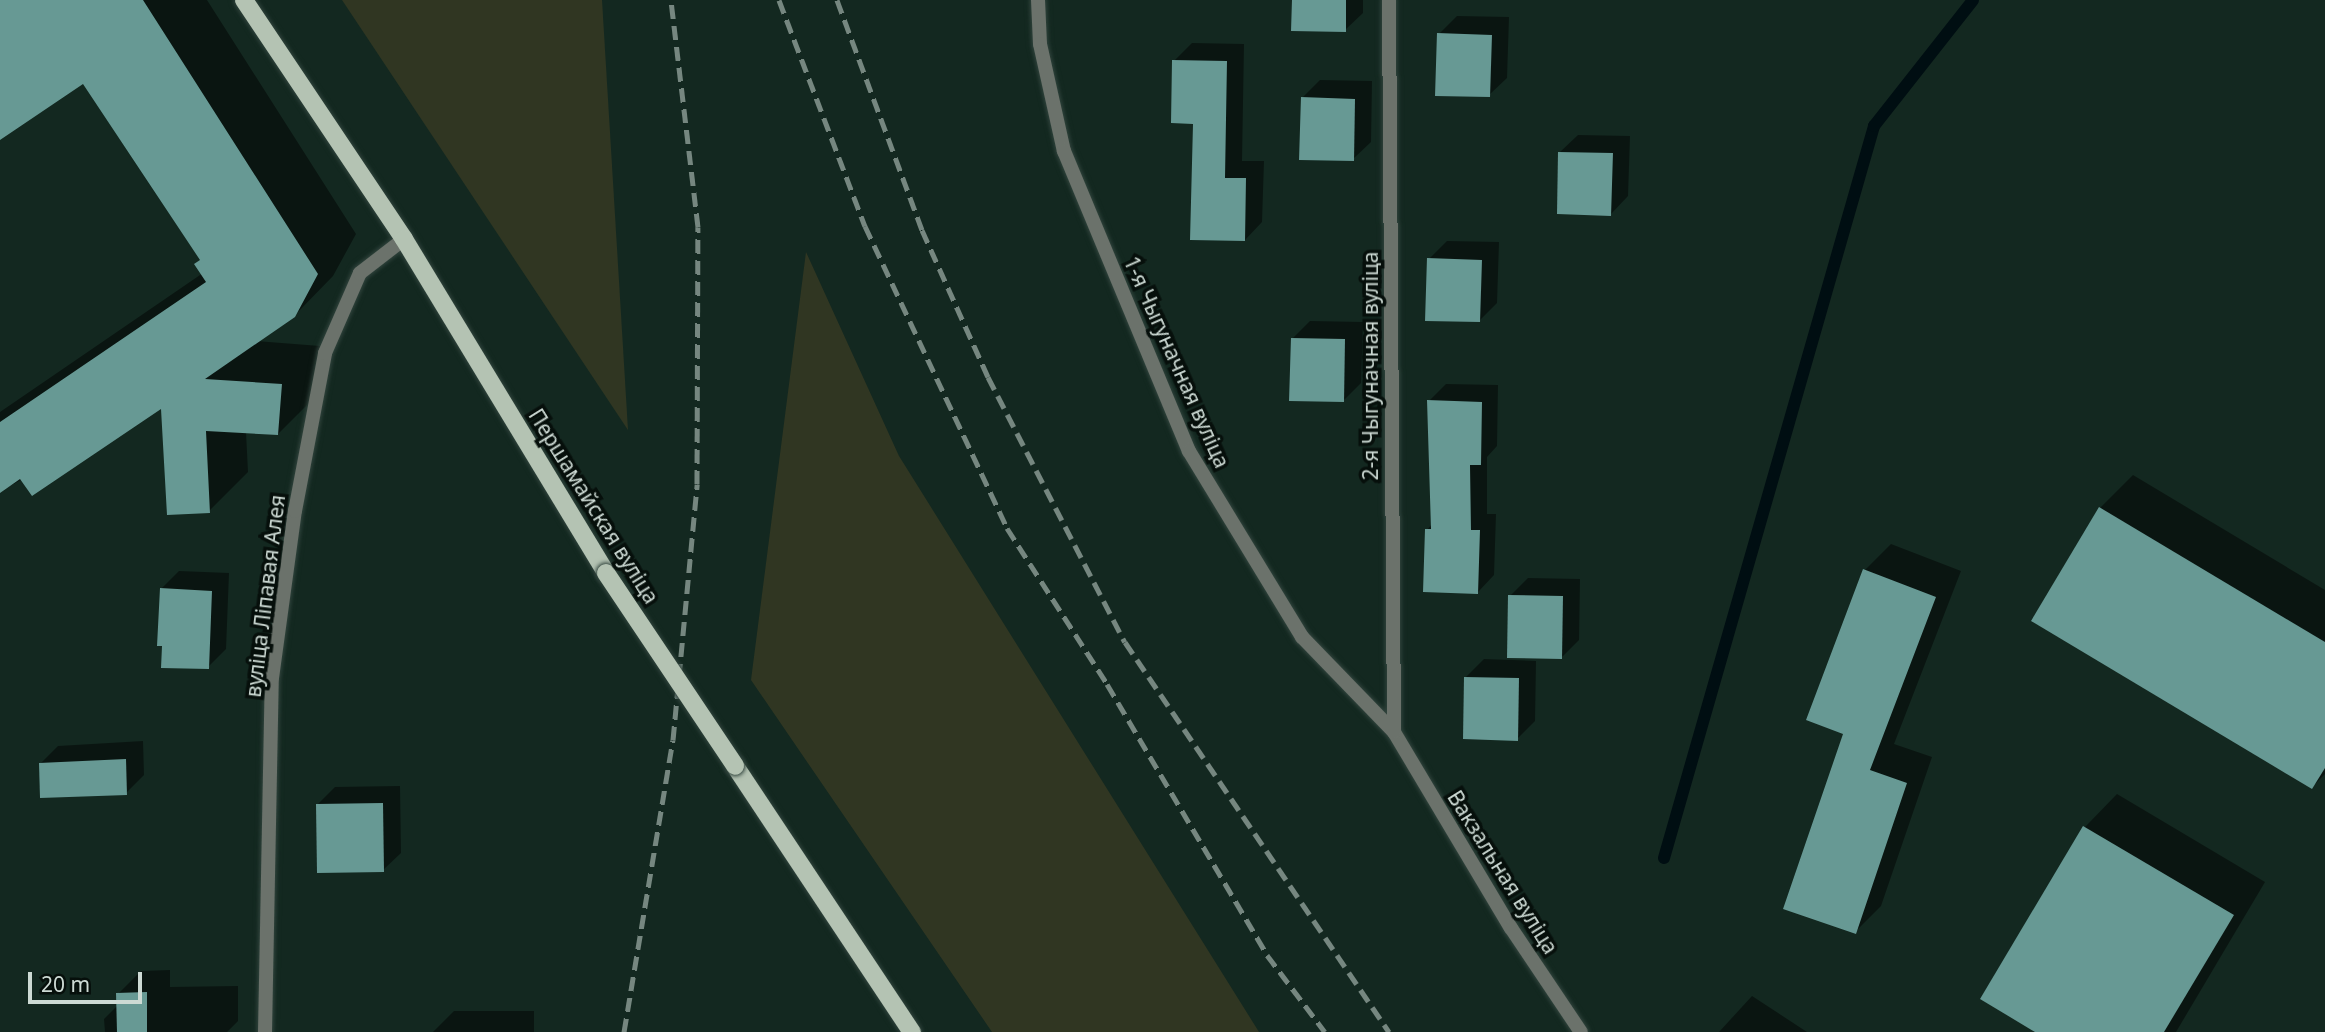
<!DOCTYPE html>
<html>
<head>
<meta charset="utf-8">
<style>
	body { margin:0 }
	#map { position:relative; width:2325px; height:1032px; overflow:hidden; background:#132820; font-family:"Noto Sans",sans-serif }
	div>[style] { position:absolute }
	.green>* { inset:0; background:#303622 }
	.shadow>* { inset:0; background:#0007 }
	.stream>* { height:12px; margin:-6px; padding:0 6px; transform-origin:6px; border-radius:6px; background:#000e12 }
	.building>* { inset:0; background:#679994 }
	.roads { filter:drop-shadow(0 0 2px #31443d) drop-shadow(0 0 2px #31443d) }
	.minor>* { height:14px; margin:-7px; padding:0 7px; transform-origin:7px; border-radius:7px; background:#6b726b }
	.primary>* { height:18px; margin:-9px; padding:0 9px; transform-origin:9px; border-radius:9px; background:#b4c3b3 }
	.rail>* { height:5px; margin-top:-2.5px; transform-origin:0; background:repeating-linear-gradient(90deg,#768780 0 14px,transparent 0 21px) }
	.bridges { filter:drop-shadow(0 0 2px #31443d) drop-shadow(0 0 2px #31443d) }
	.primary-bridge>* { height:18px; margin:-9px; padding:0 9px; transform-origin:9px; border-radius:9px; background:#b4c3b3 }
	span { translate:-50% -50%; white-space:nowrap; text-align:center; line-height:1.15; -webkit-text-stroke:7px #060f0b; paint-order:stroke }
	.street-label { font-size:21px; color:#cddad4 }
	.scale { position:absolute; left:28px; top:972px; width:114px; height:32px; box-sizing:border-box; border:4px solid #cddad4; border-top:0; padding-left:9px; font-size:21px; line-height:24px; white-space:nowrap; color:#cddad4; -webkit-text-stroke:5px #060f0b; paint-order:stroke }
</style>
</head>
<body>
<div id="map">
	<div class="green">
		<div style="clip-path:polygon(342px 0,602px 0,628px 430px)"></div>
		<div style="clip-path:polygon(806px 252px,899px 456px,1259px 1032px,992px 1032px,751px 680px)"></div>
	</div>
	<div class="shadow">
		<div style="clip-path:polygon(0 0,207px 0,356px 234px,333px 276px,294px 316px,256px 341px,320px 346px,317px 395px,278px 434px,246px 432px,248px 472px,209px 511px,162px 406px,0 491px,0 412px,203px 273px,202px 259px,84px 82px,0 138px)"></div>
		<div style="clip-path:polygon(1293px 0,1363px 0,1363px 13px,1345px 30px)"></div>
		<div style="clip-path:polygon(1457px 16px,1509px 17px,1507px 78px,1489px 95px,1439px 34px)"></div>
		<div style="clip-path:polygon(1192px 43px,1244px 44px,1242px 161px,1264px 161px,1262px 222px,1245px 240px,1174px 61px)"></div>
		<div style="clip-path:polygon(1320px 80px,1372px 81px,1371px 142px,1353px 159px,1302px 98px)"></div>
		<div style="clip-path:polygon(1578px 135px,1630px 136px,1628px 196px,1611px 214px,1560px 152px)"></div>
		<div style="clip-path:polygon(1447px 241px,1499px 242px,1497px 303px,1479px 321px,1429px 259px)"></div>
		<div style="clip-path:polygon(1310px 321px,1363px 322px,1361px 383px,1343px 401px,1292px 339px)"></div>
		<div style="clip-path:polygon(1446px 384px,1498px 385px,1497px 446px,1487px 457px,1487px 514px,1496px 514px,1494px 575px,1478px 592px,1427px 530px,1432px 524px,1429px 401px)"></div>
		<div style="clip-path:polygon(2133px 475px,2325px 590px,2325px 774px,2312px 787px,2100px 508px)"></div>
		<div style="clip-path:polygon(1891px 544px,1961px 571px,1894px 744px,1932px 757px,1881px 906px,1855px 932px,1845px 733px,1865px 570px)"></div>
		<div style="clip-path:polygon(179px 571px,229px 573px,226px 649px,208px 667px,164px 644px,161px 589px)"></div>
		<div style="clip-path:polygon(1528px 578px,1580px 579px,1579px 640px,1561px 658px,1510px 596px)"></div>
		<div style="clip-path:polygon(1484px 659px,1536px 661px,1535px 721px,1517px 739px,1466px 677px)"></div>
		<div style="clip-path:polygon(143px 741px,144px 775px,126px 793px,40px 764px,58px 746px)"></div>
		<div style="clip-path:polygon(400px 786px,401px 853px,383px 870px,318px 804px,335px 787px)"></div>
		<div style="clip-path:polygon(2117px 794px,2265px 882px,2176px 1032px,2039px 1032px,1982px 999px,2085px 827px)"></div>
		<div style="clip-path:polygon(170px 970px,170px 987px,238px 986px,238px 1021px,227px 1032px,105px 1032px,104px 1019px,118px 1005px,118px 994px,141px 971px)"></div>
		<div style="clip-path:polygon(1752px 996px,1807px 1032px,1719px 1032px)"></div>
		<div style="clip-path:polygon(454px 1011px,534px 1011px,534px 1032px,433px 1032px)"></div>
	</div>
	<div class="stream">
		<div style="left:1664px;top:858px;width:762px;rotate:-73.99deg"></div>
		<div style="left:1874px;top:126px;width:160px;rotate:-51.8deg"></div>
	</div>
	<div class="building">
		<div style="clip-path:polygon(0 0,143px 0,318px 274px,295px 317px,205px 379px,282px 384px,278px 435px,206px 431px,210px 513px,167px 515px,161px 409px,32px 496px,20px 479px,0 493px,0 422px,206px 282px,194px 264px,200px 260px,83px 84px,0 140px)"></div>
		<div style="clip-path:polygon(1292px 0,1346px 0,1346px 32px,1291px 31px)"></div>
		<div style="clip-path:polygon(1437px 33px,1492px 35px,1490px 97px,1435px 96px)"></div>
		<div style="clip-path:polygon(1172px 60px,1227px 61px,1225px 178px,1246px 178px,1245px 241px,1190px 240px,1193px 124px,1171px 123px)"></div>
		<div style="clip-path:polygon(1301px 97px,1355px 99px,1354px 161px,1299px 160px)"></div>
		<div style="clip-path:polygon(1558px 152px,1613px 153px,1611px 216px,1557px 214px)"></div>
		<div style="clip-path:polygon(1427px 258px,1482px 260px,1480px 322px,1425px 321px)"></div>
		<div style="clip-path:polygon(1291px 338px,1345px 339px,1344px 402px,1289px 401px)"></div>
		<div style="clip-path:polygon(1427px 400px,1482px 402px,1481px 465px,1470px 465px,1471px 530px,1480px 530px,1478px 594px,1423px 592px,1425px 529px,1431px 529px)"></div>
		<div style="clip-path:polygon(2099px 507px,2325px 642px,2325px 768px,2312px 789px,2031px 621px)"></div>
		<div style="clip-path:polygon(1863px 569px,1936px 597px,1870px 770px,1907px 783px,1856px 934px,1783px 909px,1843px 734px,1806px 720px)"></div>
		<div style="clip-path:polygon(160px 588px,212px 591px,209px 669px,161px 668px,162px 646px,157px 646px)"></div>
		<div style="clip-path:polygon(1508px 595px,1563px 596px,1562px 659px,1507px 658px)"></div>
		<div style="clip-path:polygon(1464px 677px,1519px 678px,1518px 741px,1463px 739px)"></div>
		<div style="clip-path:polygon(126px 759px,127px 795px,40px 798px,39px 763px)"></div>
		<div style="clip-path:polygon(383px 803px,384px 872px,317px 873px,316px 804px)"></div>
		<div style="clip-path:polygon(2083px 826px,2234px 915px,2164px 1032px,2035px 1032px,1980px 999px)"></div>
		<div style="clip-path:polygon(147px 992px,147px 1032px,117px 1032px,116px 993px)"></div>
	</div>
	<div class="roads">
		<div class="minor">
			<div style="left:1038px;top:0;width:44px;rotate:87.4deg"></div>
			<div style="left:1040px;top:44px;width:110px;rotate:77.4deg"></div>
			<div style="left:1064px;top:151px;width:325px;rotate:67.4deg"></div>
			<div style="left:1189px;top:451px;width:218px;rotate:58.7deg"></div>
			<div style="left:1302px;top:637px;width:132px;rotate:45.9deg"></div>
			<div style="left:1394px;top:732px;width:228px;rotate:59.2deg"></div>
			<div style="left:1511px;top:928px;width:125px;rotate:56.1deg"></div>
			<div style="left:1389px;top:0;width:732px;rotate:89.61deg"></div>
			<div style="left:265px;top:1032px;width:354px;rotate:-88.9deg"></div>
			<div style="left:272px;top:678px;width:169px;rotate:-82.2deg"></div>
			<div style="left:295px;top:511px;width:161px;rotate:-79.2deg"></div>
			<div style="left:325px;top:353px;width:87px;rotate:-66.4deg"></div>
			<div style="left:360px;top:273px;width:56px;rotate:-37.7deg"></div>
		</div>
		<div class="primary">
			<div style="left:244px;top:0;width:288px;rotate:56.2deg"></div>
			<div style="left:404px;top:239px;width:390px;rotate:58.8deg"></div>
			<div style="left:735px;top:766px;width:320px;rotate:56.4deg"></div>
		</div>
	</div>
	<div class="rail">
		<div style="left:779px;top:0;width:242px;rotate:69.2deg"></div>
		<div style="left:865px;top:226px;width:334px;rotate:64.8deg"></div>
		<div style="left:1007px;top:528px;width:185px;rotate:57.3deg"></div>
		<div style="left:1107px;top:684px;width:315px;rotate:59.4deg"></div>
		<div style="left:1267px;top:955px;width:96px;rotate:53deg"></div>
		<div style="left:837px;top:0;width:245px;rotate:69.7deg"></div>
		<div style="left:922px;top:230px;width:161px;rotate:65.8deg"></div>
		<div style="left:988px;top:377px;width:298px;rotate:62.7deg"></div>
		<div style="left:1125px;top:642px;width:471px;rotate:55.9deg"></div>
		<div style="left:624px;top:1032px;width:296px;rotate:-80.5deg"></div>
		<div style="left:673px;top:740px;width:257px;rotate:-84.6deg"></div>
		<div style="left:697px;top:484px;width:257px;rotate:-89.8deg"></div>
		<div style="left:698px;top:227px;width:229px;rotate:-96.8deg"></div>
	</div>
	<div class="bridges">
		<div class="primary-bridge">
			<div style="left:606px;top:573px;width:232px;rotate:56.2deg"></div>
		</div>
	</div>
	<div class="street-label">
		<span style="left:1177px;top:362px;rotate:66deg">1-я Чыгуначная вуліца</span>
		<span style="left:1370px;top:366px;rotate:-90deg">2-я Чыгуначная вуліца</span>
		<span style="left:594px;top:506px;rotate:58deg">Першамайская вуліца</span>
		<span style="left:265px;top:596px;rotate:-83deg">вуліца Ліпавая Алея</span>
		<span style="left:1503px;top:872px;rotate:58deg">Вакзальная вуліца</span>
	</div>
	<div class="scale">20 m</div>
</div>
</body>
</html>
